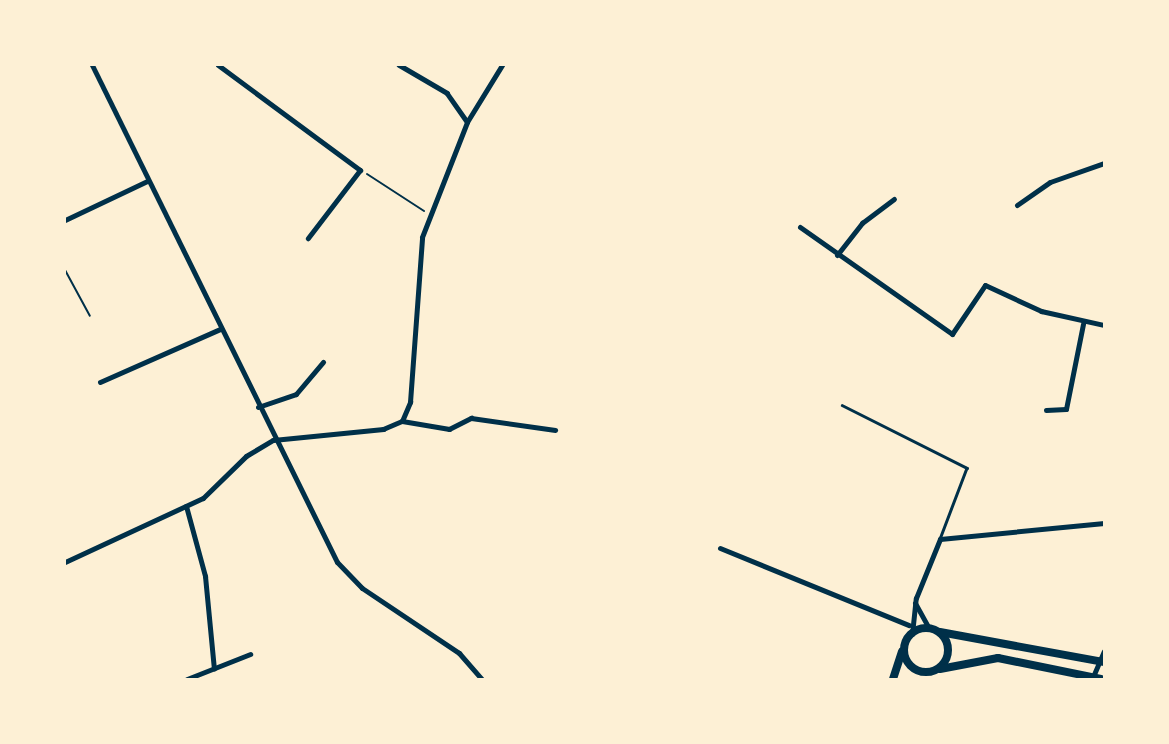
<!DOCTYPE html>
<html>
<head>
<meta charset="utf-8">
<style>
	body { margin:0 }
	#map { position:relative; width:1169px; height:744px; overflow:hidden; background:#fdf0d5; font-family:Overpass,sans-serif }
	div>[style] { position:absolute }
	.path>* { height:2px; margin:-1px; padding:0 1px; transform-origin:1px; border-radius:1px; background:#003049 }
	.service>* { height:2.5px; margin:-1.25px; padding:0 1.25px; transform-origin:1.25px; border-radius:1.25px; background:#003049 }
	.minor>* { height:5px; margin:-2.5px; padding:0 2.5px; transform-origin:2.5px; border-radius:2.5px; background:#003049 }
	.primary>* { height:8px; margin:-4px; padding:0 4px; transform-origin:4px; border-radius:4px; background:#003049 }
	.primary>.ring { margin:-4px; padding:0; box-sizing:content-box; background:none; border:8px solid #003049; border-radius:50% }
	span { translate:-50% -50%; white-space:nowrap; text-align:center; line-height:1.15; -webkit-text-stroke:5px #fdf0d5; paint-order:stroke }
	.frame { position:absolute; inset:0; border:66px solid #fdf0d5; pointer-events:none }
</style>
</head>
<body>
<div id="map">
	<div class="path">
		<div style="left:367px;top:174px;width:68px;rotate:33deg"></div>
		<div style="left:65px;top:270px;width:52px;rotate:61.5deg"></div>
	</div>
	<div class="service">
		<div style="left:842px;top:405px;width:140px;rotate:26.7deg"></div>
		<div style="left:967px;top:468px;width:76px;rotate:110.8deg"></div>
	</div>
	<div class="minor">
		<div style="left:92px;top:65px;width:554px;rotate:63.76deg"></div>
		<div style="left:337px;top:562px;width:36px;rotate:46deg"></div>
		<div style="left:362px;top:588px;width:117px;rotate:33.8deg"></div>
		<div style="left:459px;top:653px;width:35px;rotate:49deg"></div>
		<div style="left:218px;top:65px;width:177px;rotate:36.5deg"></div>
		<div style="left:360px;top:170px;width:86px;rotate:127.4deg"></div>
		<div style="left:467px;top:122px;width:67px;rotate:-58.4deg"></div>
		<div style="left:1017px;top:205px;width:40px;rotate:-34.9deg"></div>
		<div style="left:1050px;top:182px;width:57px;rotate:-19.4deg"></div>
		<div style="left:65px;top:220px;width:91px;rotate:-25.4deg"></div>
		<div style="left:800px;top:227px;width:186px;rotate:35.1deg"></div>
		<div style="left:952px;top:334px;width:59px;rotate:-56deg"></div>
		<div style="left:985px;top:285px;width:62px;rotate:24.9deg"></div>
		<div style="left:1041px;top:311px;width:65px;rotate:12.5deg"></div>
		<div style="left:837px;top:255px;width:41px;rotate:-52deg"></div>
		<div style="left:862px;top:223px;width:40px;rotate:-37deg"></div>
		<div style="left:100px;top:382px;width:131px;rotate:-23.8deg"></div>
		<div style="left:258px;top:407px;width:40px;rotate:-18.9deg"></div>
		<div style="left:296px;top:394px;width:42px;rotate:-49.8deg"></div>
		<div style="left:1046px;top:410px;width:20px;rotate:-3deg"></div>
		<div style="left:1066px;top:409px;width:87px;rotate:-78.7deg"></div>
		<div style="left:402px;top:421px;width:48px;rotate:9.7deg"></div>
		<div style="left:449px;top:429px;width:25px;rotate:-27deg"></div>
		<div style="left:471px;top:418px;width:85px;rotate:8.1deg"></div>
		<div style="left:186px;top:506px;width:73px;rotate:74.8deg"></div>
		<div style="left:205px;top:576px;width:93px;rotate:84.5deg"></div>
		<div style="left:720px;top:548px;width:204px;rotate:22.2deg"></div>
		<div style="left:65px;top:562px;width:152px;rotate:-24.9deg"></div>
		<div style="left:203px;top:498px;width:60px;rotate:-44.3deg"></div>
		<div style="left:246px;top:456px;width:31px;rotate:-31deg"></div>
		<div style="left:273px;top:440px;width:111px;rotate:-5.7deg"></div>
		<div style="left:383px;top:429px;width:21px;rotate:-23deg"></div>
		<div style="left:402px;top:421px;width:21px;rotate:-67deg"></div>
		<div style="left:410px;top:402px;width:165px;rotate:-85.8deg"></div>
		<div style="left:422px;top:237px;width:123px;rotate:-68.6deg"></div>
		<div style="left:467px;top:122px;width:35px;rotate:-125deg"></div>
		<div style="left:447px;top:93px;width:56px;rotate:-149.7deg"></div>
		<div style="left:915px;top:603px;width:29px;rotate:61deg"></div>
		<div style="left:912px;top:634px;width:36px;rotate:-84deg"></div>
		<div style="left:916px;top:598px;width:64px;rotate:-67.9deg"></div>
		<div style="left:940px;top:539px;width:165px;rotate:-5.6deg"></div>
		<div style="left:187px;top:679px;width:68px;rotate:-21.6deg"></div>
		<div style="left:1092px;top:679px;width:30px;rotate:-67deg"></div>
	</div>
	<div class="primary">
		<div class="ring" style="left:904px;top:628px;width:36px;height:36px"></div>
		<div style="left:940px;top:632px;width:167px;rotate:10.4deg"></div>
		<div style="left:940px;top:669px;width:59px;rotate:-10.7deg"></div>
		<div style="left:998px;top:658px;width:105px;rotate:11.5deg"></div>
		<div style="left:893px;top:679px;width:29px;rotate:-72deg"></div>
	</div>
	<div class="frame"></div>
</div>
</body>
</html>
